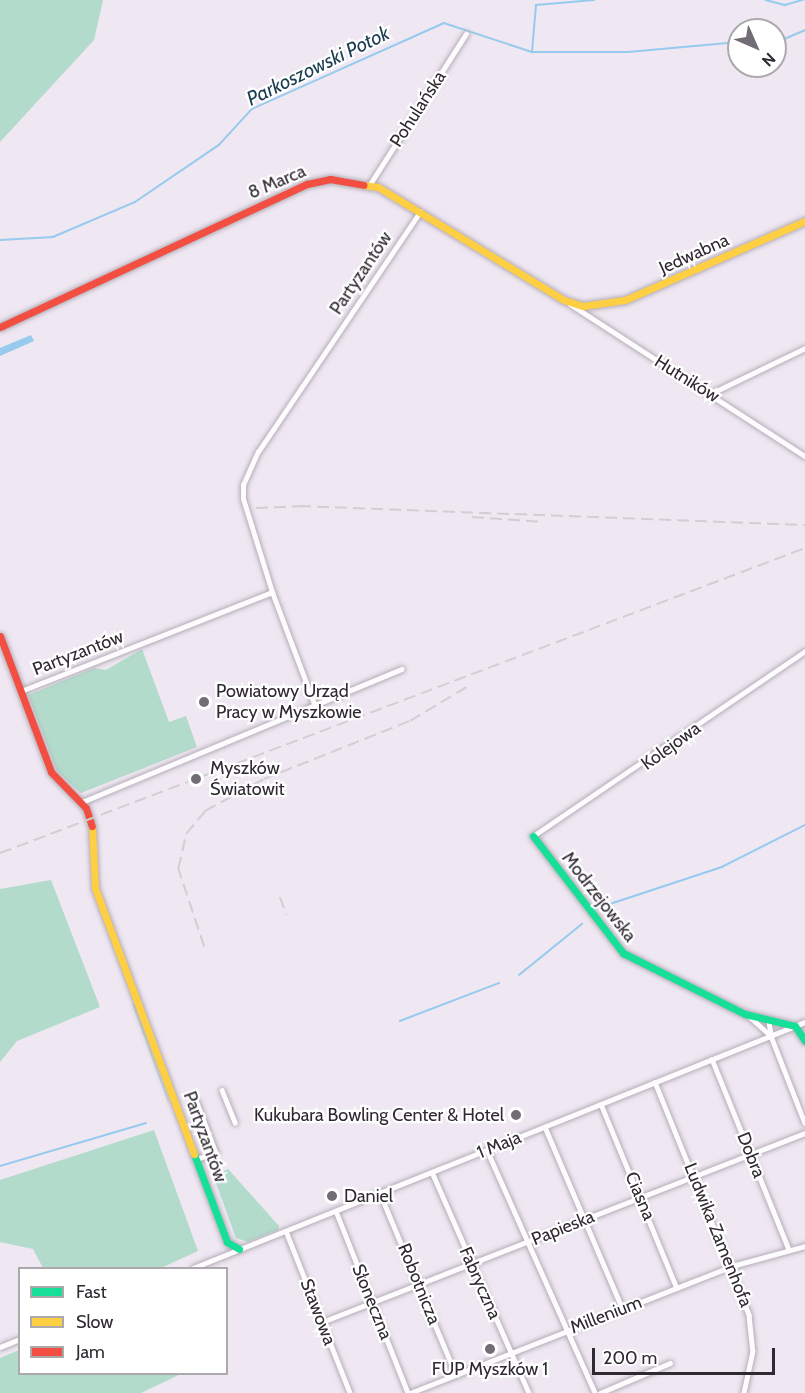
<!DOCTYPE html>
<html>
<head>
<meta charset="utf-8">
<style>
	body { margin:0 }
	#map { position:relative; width:805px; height:1393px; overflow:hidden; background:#efe7f2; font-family:Cabin,sans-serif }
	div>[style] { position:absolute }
	.green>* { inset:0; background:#b3dbcb }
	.water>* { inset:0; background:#96caee }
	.stream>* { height:1.5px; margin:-0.75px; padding:0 0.75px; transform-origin:0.75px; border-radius:0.75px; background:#96caee }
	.roads { filter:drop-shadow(0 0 2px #b4aeb7) drop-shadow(0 0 2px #b4aeb7) }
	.street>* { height:4.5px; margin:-2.25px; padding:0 2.25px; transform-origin:2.25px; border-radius:2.25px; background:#fdfbfd }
	.fast>* { height:7px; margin:-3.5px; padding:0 3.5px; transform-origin:3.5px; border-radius:3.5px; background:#16e098 }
	.slow>* { height:7px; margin:-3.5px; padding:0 3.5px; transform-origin:3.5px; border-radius:3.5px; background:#ffcf43 }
	.jam>* { height:7px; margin:-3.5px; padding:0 3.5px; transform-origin:3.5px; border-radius:3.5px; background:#f24e42 }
	.rail>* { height:1.5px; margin-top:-0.75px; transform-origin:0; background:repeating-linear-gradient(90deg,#d1cfd2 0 12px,transparent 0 18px) }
	.dots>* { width:16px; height:16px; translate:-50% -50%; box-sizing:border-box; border:3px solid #fff; border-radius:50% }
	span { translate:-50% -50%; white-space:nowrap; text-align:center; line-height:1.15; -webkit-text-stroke:4.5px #fff; paint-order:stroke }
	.street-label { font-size:18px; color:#2f2931 }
	.poi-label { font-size:18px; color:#2f2931 }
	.left { translate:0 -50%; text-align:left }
	.right { translate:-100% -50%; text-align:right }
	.water-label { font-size:20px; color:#1b3d52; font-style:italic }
	.legend { position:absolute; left:18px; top:1267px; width:210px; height:108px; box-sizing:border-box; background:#fff; border:2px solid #aca9ad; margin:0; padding:8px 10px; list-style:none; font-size:18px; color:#2f2931 }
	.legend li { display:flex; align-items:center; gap:12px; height:30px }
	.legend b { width:30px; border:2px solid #aca9ad }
	.north { position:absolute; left:727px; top:18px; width:60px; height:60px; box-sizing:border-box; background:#fff; border:2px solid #aca9ad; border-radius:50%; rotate:135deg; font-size:16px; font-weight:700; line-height:24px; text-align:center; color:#2f2931 }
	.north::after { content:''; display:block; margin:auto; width:21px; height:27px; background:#726c75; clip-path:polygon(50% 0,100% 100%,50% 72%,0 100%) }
	.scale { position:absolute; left:592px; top:1348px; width:183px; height:27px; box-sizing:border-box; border:3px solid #2f2931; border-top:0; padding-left:8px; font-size:18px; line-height:21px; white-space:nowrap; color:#2f2931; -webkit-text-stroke:4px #fff; paint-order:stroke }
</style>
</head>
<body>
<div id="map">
	<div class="green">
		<div style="clip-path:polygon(0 0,103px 0,94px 40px,0 142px)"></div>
		<div style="clip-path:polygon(142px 649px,169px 722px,186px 716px,197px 747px,81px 793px,57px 771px,28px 695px,94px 668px,106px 670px)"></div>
		<div style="clip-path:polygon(51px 880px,100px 1007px,17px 1041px,0 1062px,0 889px)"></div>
		<div style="clip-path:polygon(132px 1004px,134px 1004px,169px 1102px,168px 1102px)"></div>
		<div style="clip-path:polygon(154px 1130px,198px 1251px,161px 1268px,43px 1268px,33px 1249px,0 1242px,0 1180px)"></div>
		<div style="clip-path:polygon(228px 1169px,279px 1226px,278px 1230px,248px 1242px,236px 1238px,213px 1175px)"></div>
		<div style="clip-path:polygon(19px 1350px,20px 1374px,181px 1374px,141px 1393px,0 1393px,0 1358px)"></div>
	</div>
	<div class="water">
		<div style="clip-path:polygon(31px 335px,34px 341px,0 356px,0 348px)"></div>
	</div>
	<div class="stream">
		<div style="left:766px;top:0;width:20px;rotate:15deg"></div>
		<div style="left:785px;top:5px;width:19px;rotate:-16deg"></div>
		<div style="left:775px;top:43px;width:33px;rotate:-23deg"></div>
		<div style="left:532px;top:52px;width:47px;rotate:-85.1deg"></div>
		<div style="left:536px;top:5px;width:58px;rotate:-4.9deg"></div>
		<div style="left:0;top:240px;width:53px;rotate:-3.2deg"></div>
		<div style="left:53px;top:237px;width:89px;rotate:-23.1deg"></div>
		<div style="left:135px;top:202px;width:102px;rotate:-34.2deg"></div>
		<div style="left:219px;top:145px;width:49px;rotate:-47.5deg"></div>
		<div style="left:252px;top:109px;width:210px;rotate:-24.1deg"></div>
		<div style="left:444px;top:23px;width:93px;rotate:18.2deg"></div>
		<div style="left:532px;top:52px;width:96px"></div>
		<div style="left:628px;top:52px;width:111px;rotate:-5.1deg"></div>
		<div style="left:595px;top:909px;width:134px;rotate:-18.3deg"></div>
		<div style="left:722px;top:867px;width:93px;rotate:-26.8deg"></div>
		<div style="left:519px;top:975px;width:81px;rotate:-39deg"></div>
		<div style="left:400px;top:1021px;width:106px;rotate:-21deg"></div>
		<div style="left:0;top:1166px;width:152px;rotate:-16.4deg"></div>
	</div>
	<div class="roads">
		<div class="street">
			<div style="left:370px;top:184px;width:178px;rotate:-57.4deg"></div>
			<div style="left:570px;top:304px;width:280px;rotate:32.9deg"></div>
			<div style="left:712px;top:393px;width:103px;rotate:-25.8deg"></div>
			<div style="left:21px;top:691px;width:270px;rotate:-21.5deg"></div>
			<div style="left:314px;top:704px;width:120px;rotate:-110.6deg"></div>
			<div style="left:272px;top:592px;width:97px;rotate:-107.3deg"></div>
			<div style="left:243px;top:499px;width:14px;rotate:-90deg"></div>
			<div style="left:243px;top:485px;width:36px;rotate:-66deg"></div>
			<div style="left:258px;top:452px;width:290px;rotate:-56deg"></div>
			<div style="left:82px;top:802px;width:346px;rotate:-22.6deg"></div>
			<div style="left:533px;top:836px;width:329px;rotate:-34.2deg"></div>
			<div style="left:750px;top:1017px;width:28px;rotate:42deg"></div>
			<div style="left:769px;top:1021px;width:15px;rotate:82deg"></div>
			<div style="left:771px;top:1036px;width:93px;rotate:68.7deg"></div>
			<div style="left:712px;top:1059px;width:206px;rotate:68deg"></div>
			<div style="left:655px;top:1082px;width:251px;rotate:68deg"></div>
			<div style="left:749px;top:1315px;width:36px;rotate:84deg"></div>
			<div style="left:753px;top:1351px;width:43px;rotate:102.1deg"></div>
			<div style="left:222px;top:1090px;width:35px;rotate:68deg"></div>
			<div style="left:196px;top:1100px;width:57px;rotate:69.3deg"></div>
			<div style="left:216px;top:1153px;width:20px;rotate:162deg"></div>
			<div style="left:601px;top:1104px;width:199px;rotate:67.6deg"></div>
			<div style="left:545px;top:1127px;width:199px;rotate:66.9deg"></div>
			<div style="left:487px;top:1150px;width:266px;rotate:66deg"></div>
			<div style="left:432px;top:1172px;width:241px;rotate:66.3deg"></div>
			<div style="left:380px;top:1193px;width:197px;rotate:67.3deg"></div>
			<div style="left:336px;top:1211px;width:196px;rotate:68.4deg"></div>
			<div style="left:286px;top:1231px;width:174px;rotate:68.4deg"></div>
			<div style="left:193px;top:1268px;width:660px;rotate:-21.9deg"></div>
			<div style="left:322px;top:1322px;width:519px;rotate:-21.37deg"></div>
			<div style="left:0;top:1347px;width:22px;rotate:-22deg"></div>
			<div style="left:410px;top:1393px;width:346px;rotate:-21.5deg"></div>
			<div style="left:732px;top:1266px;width:76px;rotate:-15.3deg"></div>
			<div style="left:600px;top:1393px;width:76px;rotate:-23.2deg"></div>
		</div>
		<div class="fast">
			<div style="left:533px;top:836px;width:148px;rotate:52.4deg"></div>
			<div style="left:623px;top:953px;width:136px;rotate:26.6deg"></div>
			<div style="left:745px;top:1014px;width:51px;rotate:13.5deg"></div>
			<div style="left:795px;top:1026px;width:18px;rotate:56deg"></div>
			<div style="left:194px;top:1154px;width:94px;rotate:69.4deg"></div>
			<div style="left:227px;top:1242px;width:14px;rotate:30deg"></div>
		</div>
		<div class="slow">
			<div style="left:363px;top:185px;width:15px;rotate:8deg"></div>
			<div style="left:378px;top:187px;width:218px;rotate:31.3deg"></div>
			<div style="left:564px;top:300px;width:20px;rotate:18deg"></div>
			<div style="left:583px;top:306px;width:42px;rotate:-8.1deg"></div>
			<div style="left:625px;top:300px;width:197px;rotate:-23.7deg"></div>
			<div style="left:92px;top:826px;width:62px;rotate:87.2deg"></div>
			<div style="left:95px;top:888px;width:284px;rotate:69.6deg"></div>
		</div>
		<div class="jam">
			<div style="left:0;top:327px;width:339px;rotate:-25deg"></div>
			<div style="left:307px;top:184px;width:24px;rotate:-12deg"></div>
			<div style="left:330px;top:179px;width:34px;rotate:10deg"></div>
			<div style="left:0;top:636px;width:145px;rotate:69.4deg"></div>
			<div style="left:51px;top:772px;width:50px;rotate:45.8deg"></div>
			<div style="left:86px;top:808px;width:19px;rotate:72deg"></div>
		</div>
	</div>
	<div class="rail">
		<div style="left:299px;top:506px;width:506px;rotate:2.15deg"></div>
		<div style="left:256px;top:508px;width:51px;rotate:-2.2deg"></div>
		<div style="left:472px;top:517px;width:72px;rotate:4deg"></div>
		<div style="left:0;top:853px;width:861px;rotate:-20.75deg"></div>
		<div style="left:280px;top:897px;width:19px;rotate:69deg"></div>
		<div style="left:204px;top:947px;width:82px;rotate:-108.4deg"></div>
		<div style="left:178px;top:869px;width:36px;rotate:-77deg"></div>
		<div style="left:186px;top:834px;width:30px;rotate:-50deg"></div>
		<div style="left:205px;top:811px;width:67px;rotate:-28.5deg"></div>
		<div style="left:264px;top:779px;width:157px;rotate:-21.7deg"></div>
		<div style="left:410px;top:721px;width:70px;rotate:-31deg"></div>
	</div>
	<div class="dots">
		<div style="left:204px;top:702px;background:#726c75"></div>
		<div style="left:196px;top:779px;background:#726c75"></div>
		<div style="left:516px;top:1115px;background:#726c75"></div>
		<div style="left:332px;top:1196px;background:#726c75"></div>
		<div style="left:490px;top:1349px;background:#726c75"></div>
	</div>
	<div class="street-label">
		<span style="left:418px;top:109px;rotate:-57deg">Pohulańska</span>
		<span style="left:277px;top:182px;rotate:-23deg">8 Marca</span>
		<span style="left:694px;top:254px;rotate:-24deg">Jedwabna</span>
		<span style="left:361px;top:273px;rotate:-56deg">Partyzantów</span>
		<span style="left:687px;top:379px;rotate:32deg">Hutników</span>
		<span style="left:78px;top:653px;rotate:-21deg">Partyzantów</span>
		<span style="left:671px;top:746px;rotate:-36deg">Kolejowa</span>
		<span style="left:599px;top:897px;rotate:52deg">Modrzejowska</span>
		<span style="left:205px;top:1137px;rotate:70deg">Partyzantów</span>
		<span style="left:499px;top:1145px;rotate:-22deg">1 Maja</span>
		<span style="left:751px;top:1155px;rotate:68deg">Dobra</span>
		<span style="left:640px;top:1196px;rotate:67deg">Ciasna</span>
		<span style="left:563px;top:1228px;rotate:-22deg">Papieska</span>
		<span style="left:718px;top:1235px;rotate:68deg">Ludwika Zamenhofa</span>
		<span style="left:480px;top:1283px;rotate:66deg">Fabryczna</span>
		<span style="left:419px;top:1284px;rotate:68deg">Robotnicza</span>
		<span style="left:372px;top:1302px;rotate:68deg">Słoneczna</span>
		<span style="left:318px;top:1312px;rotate:69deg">Stawowa</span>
		<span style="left:606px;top:1315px;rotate:-21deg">Millenium</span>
	</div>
	<div class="poi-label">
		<span class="left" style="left:216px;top:702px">Powiatowy Urząd<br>Pracy w Myszkowie</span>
		<span class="left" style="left:210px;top:779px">Myszków<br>Światowit</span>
		<span class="right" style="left:504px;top:1115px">Kukubara Bowling Center &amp; Hotel</span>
		<span class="left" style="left:344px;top:1196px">Daniel</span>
		<span style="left:490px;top:1369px">FUP Myszków 1</span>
	</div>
	<div class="water-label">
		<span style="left:318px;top:66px;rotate:-26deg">Parkoszowski Potok</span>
	</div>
	<ul class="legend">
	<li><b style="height:8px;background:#16e098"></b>Fast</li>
	<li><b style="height:8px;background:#ffcf43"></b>Slow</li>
	<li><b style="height:8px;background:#f24e42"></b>Jam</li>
	</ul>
	<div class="north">N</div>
	<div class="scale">200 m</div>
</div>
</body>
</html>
